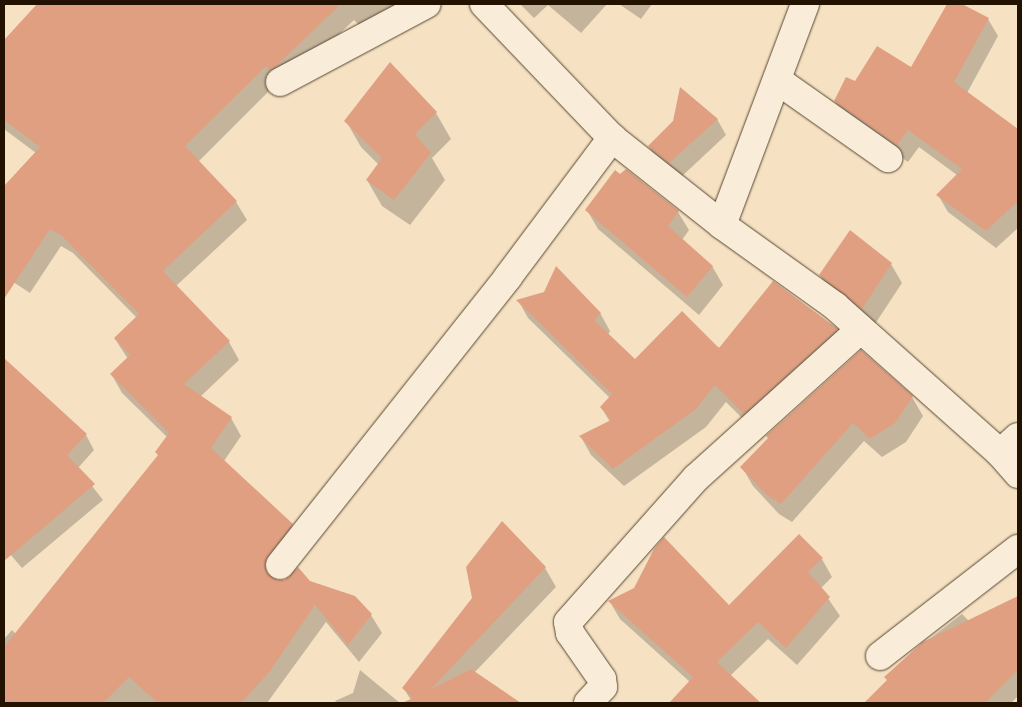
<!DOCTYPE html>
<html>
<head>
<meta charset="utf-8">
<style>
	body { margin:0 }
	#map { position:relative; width:1022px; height:707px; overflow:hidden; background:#f6e2c3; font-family:"Libre Caslon Text",serif }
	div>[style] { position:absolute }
	.shadow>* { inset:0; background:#0003 }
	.building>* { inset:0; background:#e19f82 }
	.roads { filter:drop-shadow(0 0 1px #584631) drop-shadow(0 0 1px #584631) }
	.street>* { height:28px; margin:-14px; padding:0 14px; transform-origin:14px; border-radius:14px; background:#f9ecd8 }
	span { translate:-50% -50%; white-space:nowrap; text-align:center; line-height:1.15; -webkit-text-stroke:4.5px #f9ecd8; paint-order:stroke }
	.frame { position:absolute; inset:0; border:5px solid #231200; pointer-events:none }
</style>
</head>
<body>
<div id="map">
	<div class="shadow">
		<div style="clip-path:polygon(40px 4px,416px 4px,373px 38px,354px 20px,285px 85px,277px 83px,198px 162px,236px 202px,247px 220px,176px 286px,229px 342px,239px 360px,200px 397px,231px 418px,241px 436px,224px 461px,292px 525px,302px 543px,277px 574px,276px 582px,309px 582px,355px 597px,371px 615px,382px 633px,359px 662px,326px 622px,267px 703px,4px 703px,4px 639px,12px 630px,16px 634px,159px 456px,168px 438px,122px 393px,112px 375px,128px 359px,115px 339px,137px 318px,73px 253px,61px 246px,30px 293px,4px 276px,4px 188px,36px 153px,4px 129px,4px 58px,8px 53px,4px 42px)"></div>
		<div style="clip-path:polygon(520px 4px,607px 4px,581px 33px,548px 5px,534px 18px)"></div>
		<div style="clip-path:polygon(619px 4px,652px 4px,641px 19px)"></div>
		<div style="clip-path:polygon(949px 4px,960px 4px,988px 19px,998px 36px,967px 93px,1018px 131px,1018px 228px,996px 248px,948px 212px,938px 195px,957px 175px,919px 147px,908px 162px,845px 118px,835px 101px,856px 83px,911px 68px)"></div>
		<div style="clip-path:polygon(390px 64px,436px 113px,451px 139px,432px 158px,445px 180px,410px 225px,382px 206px,367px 180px,379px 165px,361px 147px,346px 121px)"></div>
		<div style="clip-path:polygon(717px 119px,726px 135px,679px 179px,659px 163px,649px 147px)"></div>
		<div style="clip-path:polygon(587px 210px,678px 212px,689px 230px,682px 240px,712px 266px,723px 285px,699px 315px,598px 229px)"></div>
		<div style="clip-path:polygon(891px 264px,902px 283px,873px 327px,831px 294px,820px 275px)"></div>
		<div style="clip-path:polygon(518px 300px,600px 313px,610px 331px,608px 335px,635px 360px,837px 330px,847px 348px,755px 431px,726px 402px,706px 427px,624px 486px,591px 455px,581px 437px,610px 422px,601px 407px,610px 398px,528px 318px)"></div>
		<div style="clip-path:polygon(8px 364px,86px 435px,94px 450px,78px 468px,103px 500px,22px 568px,4px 547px,4px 370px)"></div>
		<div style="clip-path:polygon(912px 397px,923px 416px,906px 442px,882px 457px,864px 441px,792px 522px,779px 514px,753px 486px,742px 467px)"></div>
		<div style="clip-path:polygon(502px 523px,545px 568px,556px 587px,474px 673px,518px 703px,405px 703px,411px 700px,404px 689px,473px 598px)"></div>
		<div style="clip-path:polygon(822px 559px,832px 577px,821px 588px,840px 616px,797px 665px,768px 639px,730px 676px,756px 703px,670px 703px,690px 682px,620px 619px,610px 602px,729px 607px)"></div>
		<div style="clip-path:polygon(1018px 597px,1018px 653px,1013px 655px,1018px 662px,1018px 696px,1011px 703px,868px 703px,910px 654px,962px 614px,969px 621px)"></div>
		<div style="clip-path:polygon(360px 670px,400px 703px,337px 703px,335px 701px,353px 693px)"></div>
	</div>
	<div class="building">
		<div style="clip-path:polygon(37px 4px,341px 4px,275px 67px,270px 70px,266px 66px,185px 146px,237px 201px,163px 271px,230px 341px,184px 384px,232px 417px,211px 448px,293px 524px,268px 556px,266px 571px,277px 580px,285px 580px,298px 567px,310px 581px,355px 596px,372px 614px,348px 645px,315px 605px,270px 671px,241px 703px,158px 703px,129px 677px,103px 703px,4px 703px,4px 647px,158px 455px,155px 452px,169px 433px,110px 374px,130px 355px,114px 338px,139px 314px,61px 235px,50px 229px,4px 299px,4px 186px,40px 147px,4px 120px,4px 40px)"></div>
		<div style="clip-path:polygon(947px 4px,962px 4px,989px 18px,954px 82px,1018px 129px,1018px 201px,986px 231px,936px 195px,962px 169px,908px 130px,897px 145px,834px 101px,846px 77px,855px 81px,877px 46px,911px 67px)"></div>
		<div style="clip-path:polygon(390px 62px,437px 112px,415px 134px,431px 153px,394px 200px,366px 180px,382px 158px,344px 121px)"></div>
		<div style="clip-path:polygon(680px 87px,718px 119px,669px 163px,648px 146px,673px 121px)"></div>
		<div style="clip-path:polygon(626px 169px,679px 211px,668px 226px,713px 266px,687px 297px,585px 210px,615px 170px,620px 174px)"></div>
		<div style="clip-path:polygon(850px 230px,892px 263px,862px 309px,819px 275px)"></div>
		<div style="clip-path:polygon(556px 266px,601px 313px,594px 320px,635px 359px,682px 311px,719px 348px,773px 281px,838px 329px,744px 414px,715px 385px,696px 409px,613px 469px,579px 436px,611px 420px,600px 407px,612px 394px,516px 300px,544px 292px)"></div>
		<div style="clip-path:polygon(861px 350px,913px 396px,895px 423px,870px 439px,853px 423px,781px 504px,767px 495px,740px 467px,768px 438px,766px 436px)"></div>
		<div style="clip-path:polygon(4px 358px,87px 434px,67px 455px,95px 484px,4px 561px)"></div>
		<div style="clip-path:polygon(502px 521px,546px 567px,431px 689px,471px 669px,521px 703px,402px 703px,413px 698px,402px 688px,472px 598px,466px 567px)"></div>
		<div style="clip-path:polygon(799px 534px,823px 558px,808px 572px,830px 597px,786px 648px,758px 622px,717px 662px,761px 703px,669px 703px,693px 677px,608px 601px,634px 588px,654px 549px,664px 537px,729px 605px)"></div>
		<div style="clip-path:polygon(1018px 596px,1018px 670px,985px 703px,864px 703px,887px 680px,884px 677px,923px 642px)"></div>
	</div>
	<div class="roads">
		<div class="street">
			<div style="left:484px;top:4px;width:185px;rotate:46.3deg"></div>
			<div style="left:612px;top:138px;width:140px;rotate:38.3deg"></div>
			<div style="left:722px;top:225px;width:139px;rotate:35.6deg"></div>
			<div style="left:835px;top:306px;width:221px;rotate:41.7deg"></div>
			<div style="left:777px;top:80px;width:136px;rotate:35.1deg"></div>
			<div style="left:280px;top:82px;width:166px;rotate:-28deg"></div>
			<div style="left:722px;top:225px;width:236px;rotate:-69.4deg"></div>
			<div style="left:1018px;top:437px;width:24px;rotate:138deg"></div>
			<div style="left:1000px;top:453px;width:28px;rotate:49deg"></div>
			<div style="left:280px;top:565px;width:367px;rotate:-51.6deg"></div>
			<div style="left:508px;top:277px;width:174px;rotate:-53.2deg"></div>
			<div style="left:880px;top:656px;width:175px;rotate:-37.8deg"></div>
			<div style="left:588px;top:703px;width:22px;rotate:-47deg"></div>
			<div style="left:603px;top:687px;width:8px;rotate:-97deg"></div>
			<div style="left:602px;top:679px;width:56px;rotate:-124.8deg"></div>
			<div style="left:570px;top:633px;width:11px;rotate:-100deg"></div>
			<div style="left:568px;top:622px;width:193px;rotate:-48.4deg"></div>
			<div style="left:696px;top:478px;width:222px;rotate:-42.1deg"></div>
		</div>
	</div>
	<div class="frame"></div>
</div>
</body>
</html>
